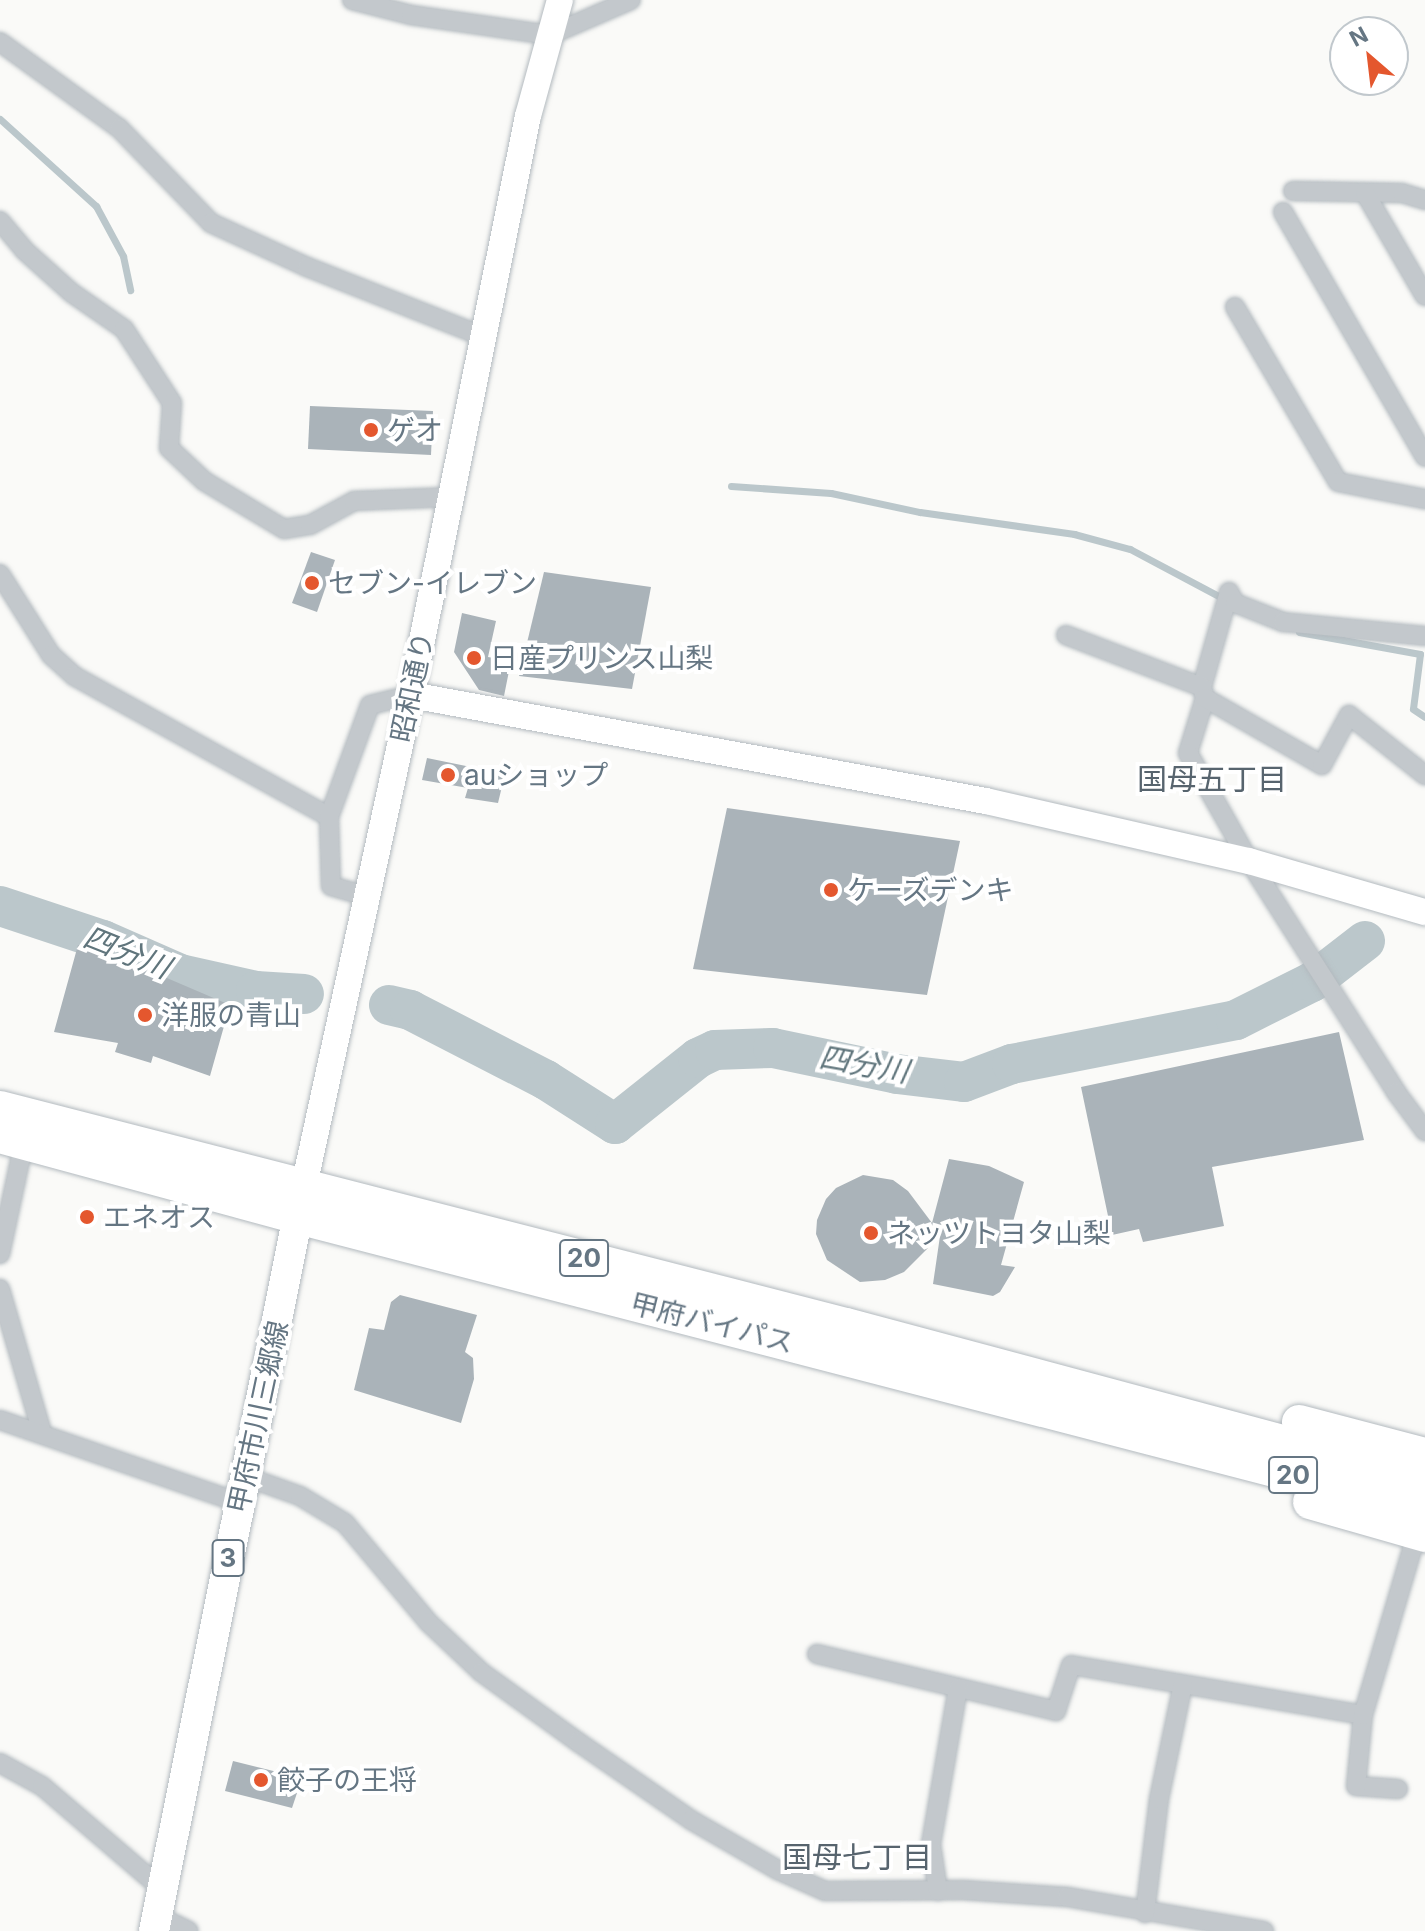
<!DOCTYPE html>
<html>
<head>
<meta charset="utf-8">
<style>
	body { margin:0 }
	#map { position:relative; width:1425px; height:1931px; overflow:hidden; background:#fafaf8; font-family:Inter,"Noto Sans JP",sans-serif }
	div>[style] { position:absolute }
	.stream>* { height:7px; margin:-3.5px; padding:0 3.5px; transform-origin:3.5px; border-radius:3.5px; background:#bbc7cb }
	.river>* { height:40px; margin:-20px; padding:0 20px; transform-origin:20px; border-radius:20px; background:#bbc7cb }
	.building>* { inset:0; background:#aab3b9 }
	.roads { filter:drop-shadow(0 0 2px #b3babf) drop-shadow(0 0 2px #b3babf) }
	.street>* { height:18px; margin:-9px; padding:0 9px; transform-origin:9px; border-radius:9px; background:#c3c8cc }
	.secondary>* { height:26px; margin:-13px; padding:0 13px; transform-origin:13px; border-radius:13px; background:#fff }
	.primary>* { height:30px; margin:-15px; padding:0 15px; transform-origin:15px; border-radius:15px; background:#fff }
	.highway>* { height:34px; margin:-17px; padding:0 17px; transform-origin:17px; border-radius:17px; background:#fff }
	.dots>* { width:22px; height:22px; translate:-50% -50%; box-sizing:border-box; border:4px solid #fff; border-radius:50% }
	span { translate:-50% -50%; white-space:nowrap; text-align:center; line-height:1.15; -webkit-text-stroke:8px #fff; paint-order:stroke }
	.shield-label span { padding:2px 6px; background:#fff; border:2px solid; border-radius:6px; -webkit-text-stroke-width:0 }
	.shield-label { font-size:26px; color:#657683; font-weight:700 }
	.poi-label { font-size:28px; color:#657683 }
	.left { translate:0 -50%; text-align:left }
	.street-label { font-size:28px; color:#657683 }
	.neighbourhood-label { font-size:30px; color:#57646e }
	.water-label { font-size:30px; color:#60757c; font-style:italic }
	.north { position:absolute; left:1329px; top:16px; width:80px; height:80px; box-sizing:border-box; background:#fff; border:2px solid #c1c8cd; border-radius:50%; rotate:332deg; font-size:22px; font-weight:700; line-height:32px; text-align:center; color:#657683 }
	.north::after { content:''; display:block; margin:auto; width:28px; height:36px; background:#e4572e; clip-path:polygon(50% 0,100% 100%,50% 72%,0 100%) }
</style>
</head>
<body>
<div id="map">
	<div class="stream">
		<div style="left:0;top:119px;width:130px;rotate:42.2deg"></div>
		<div style="left:96px;top:206px;width:57px;rotate:61.6deg"></div>
		<div style="left:123px;top:256px;width:35px;rotate:78deg"></div>
		<div style="left:731px;top:486px;width:100px;rotate:4deg"></div>
		<div style="left:831px;top:493px;width:91px;rotate:12.1deg"></div>
		<div style="left:920px;top:512px;width:156px;rotate:8.1deg"></div>
		<div style="left:1074px;top:534px;width:58px;rotate:15deg"></div>
		<div style="left:1130px;top:549px;width:109px;rotate:28deg"></div>
		<div style="left:1299px;top:632px;width:123px;rotate:10.3deg"></div>
		<div style="left:1420px;top:654px;width:55px;rotate:97.3deg"></div>
		<div style="left:1413px;top:709px;width:14px;rotate:34deg"></div>
	</div>
	<div class="river">
		<div style="left:0;top:906px;width:108px;rotate:18.3deg"></div>
		<div style="left:103px;top:940px;width:84px;rotate:23.8deg"></div>
		<div style="left:180px;top:974px;width:78px;rotate:12.6deg"></div>
		<div style="left:256px;top:991px;width:48px;rotate:3.6deg"></div>
		<div style="left:389px;top:1005px;width:22px;rotate:13deg"></div>
		<div style="left:410px;top:1010px;width:153px;rotate:27.2deg"></div>
		<div style="left:546px;top:1080px;width:82px;rotate:32.5deg"></div>
		<div style="left:615px;top:1124px;width:106px;rotate:-38.5deg"></div>
		<div style="left:698px;top:1058px;width:19px;rotate:-25deg"></div>
		<div style="left:715px;top:1050px;width:58px;rotate:-2deg"></div>
		<div style="left:773px;top:1048px;width:127px;rotate:11.8deg"></div>
		<div style="left:897px;top:1074px;width:67px;rotate:6.8deg"></div>
		<div style="left:964px;top:1082px;width:51px;rotate:-20.6deg"></div>
		<div style="left:1012px;top:1064px;width:228px;rotate:-11.1deg"></div>
		<div style="left:1236px;top:1020px;width:85px;rotate:-26.6deg"></div>
		<div style="left:1312px;top:982px;width:67px;rotate:-37.7deg"></div>
	</div>
	<div class="building">
		<div style="clip-path:polygon(310px 406px,433px 411px,431px 455px,308px 449px)"></div>
		<div style="clip-path:polygon(311px 552px,335px 560px,317px 612px,292px 603px)"></div>
		<div style="clip-path:polygon(544px 572px,651px 587px,632px 689px,519px 676px)"></div>
		<div style="clip-path:polygon(462px 613px,496px 621px,488px 657px,511px 661px,504px 696px,479px 690px,454px 652px)"></div>
		<div style="clip-path:polygon(427px 758px,505px 774px,498px 803px,465px 798px,468px 788px,422px 780px)"></div>
		<div style="clip-path:polygon(727px 808px,960px 841px,927px 995px,693px 969px)"></div>
		<div style="clip-path:polygon(78px 945px,99px 949px,230px 1005px,210px 1076px,153px 1056px,151px 1063px,115px 1052px,118px 1043px,54px 1032px)"></div>
		<div style="clip-path:polygon(1339px 1032px,1364px 1140px,1212px 1167px,1224px 1226px,1143px 1242px,1139px 1229px,1112px 1235px,1081px 1087px)"></div>
		<div style="clip-path:polygon(949px 1159px,989px 1166px,1024px 1182px,1001px 1265px,1015px 1267px,1000px 1292px,993px 1296px,933px 1284px,940px 1236px,904px 1272px,885px 1280px,860px 1282px,827px 1260px,816px 1234px,817px 1220px,826px 1199px,836px 1188px,863px 1175px,893px 1180px,908px 1191px,932px 1223px)"></div>
		<div style="clip-path:polygon(400px 1295px,477px 1315px,465px 1352px,473px 1358px,474px 1379px,461px 1423px,354px 1390px,369px 1328px,384px 1330px,391px 1302px)"></div>
		<div style="clip-path:polygon(233px 1761px,302px 1778px,292px 1808px,225px 1791px)"></div>
	</div>
	<div class="roads">
		<div class="street">
			<div style="left:352px;top:0;width:61px;rotate:14.3deg"></div>
			<div style="left:411px;top:15px;width:140px;rotate:8.2deg"></div>
			<div style="left:550px;top:35px;width:88px;rotate:-23.4deg"></div>
			<div style="left:0;top:42px;width:147px;rotate:35.9deg"></div>
			<div style="left:119px;top:128px;width:132px;rotate:45.9deg"></div>
			<div style="left:211px;top:223px;width:106px;rotate:24.6deg"></div>
			<div style="left:307px;top:267px;width:191px;rotate:21.5deg"></div>
			<div style="left:1293px;top:191px;width:109px;rotate:1.1deg"></div>
			<div style="left:1402px;top:193px;width:24px;rotate:17deg"></div>
			<div style="left:1365px;top:193px;width:119px;rotate:59.8deg"></div>
			<div style="left:1283px;top:212px;width:283px;rotate:59.9deg"></div>
			<div style="left:0;top:221px;width:38px;rotate:50deg"></div>
			<div style="left:24px;top:250px;width:64px;rotate:41.9deg"></div>
			<div style="left:72px;top:293px;width:63px;rotate:34.7deg"></div>
			<div style="left:124px;top:329px;width:88px;rotate:57deg"></div>
			<div style="left:172px;top:403px;width:45px;rotate:93.8deg"></div>
			<div style="left:169px;top:448px;width:48px;rotate:43.3deg"></div>
			<div style="left:204px;top:481px;width:93px;rotate:31deg"></div>
			<div style="left:284px;top:529px;width:26px;rotate:-9deg"></div>
			<div style="left:310px;top:525px;width:50px;rotate:-28.6deg"></div>
			<div style="left:354px;top:501px;width:97px;rotate:-2.4deg"></div>
			<div style="left:1235px;top:307px;width:203px;rotate:59.5deg"></div>
			<div style="left:1338px;top:482px;width:89px;rotate:11.1deg"></div>
			<div style="left:0;top:574px;width:96px;rotate:57.8deg"></div>
			<div style="left:51px;top:655px;width:31px;rotate:42deg"></div>
			<div style="left:74px;top:676px;width:291px;rotate:28.9deg"></div>
			<div style="left:1229px;top:592px;width:99px;rotate:105.9deg"></div>
			<div style="left:1202px;top:687px;width:11px;rotate:75deg"></div>
			<div style="left:1205px;top:698px;width:58px;rotate:107.2deg"></div>
			<div style="left:1188px;top:753px;width:124px;rotate:60.5deg"></div>
			<div style="left:1249px;top:861px;width:274px;rotate:57.5deg"></div>
			<div style="left:1396px;top:1092px;width:49px;rotate:53.4deg"></div>
			<div style="left:1229px;top:592px;width:13px;rotate:61deg"></div>
			<div style="left:1235px;top:603px;width:52px;rotate:21.6deg"></div>
			<div style="left:1283px;top:622px;width:143px;rotate:5.6deg"></div>
			<div style="left:1066px;top:635px;width:146px;rotate:20.9deg"></div>
			<div style="left:1205px;top:698px;width:135px;rotate:29.8deg"></div>
			<div style="left:1322px;top:765px;width:57px;rotate:-61.6deg"></div>
			<div style="left:1349px;top:715px;width:97px;rotate:38.3deg"></div>
			<div style="left:366px;top:896px;width:36px;rotate:-164deg"></div>
			<div style="left:331px;top:886px;width:69px;rotate:-91.7deg"></div>
			<div style="left:329px;top:817px;width:119px;rotate:-69.9deg"></div>
			<div style="left:370px;top:705px;width:42px;rotate:-13.7deg"></div>
			<div style="left:0;top:1254px;width:115px;rotate:-77.9deg"></div>
			<div style="left:0;top:1289px;width:150px;rotate:73.7deg"></div>
			<div style="left:0;top:1420px;width:254px;rotate:19.1deg"></div>
			<div style="left:247px;top:1477px;width:56px;rotate:19.7deg"></div>
			<div style="left:300px;top:1496px;width:52px;rotate:31deg"></div>
			<div style="left:345px;top:1523px;width:129px;rotate:50deg"></div>
			<div style="left:428px;top:1622px;width:73px;rotate:43.3deg"></div>
			<div style="left:481px;top:1672px;width:120px;rotate:35.8deg"></div>
			<div style="left:578px;top:1742px;width:137px;rotate:34.6deg"></div>
			<div style="left:691px;top:1820px;width:100px;rotate:29.9deg"></div>
			<div style="left:778px;top:1870px;width:51px;rotate:24.1deg"></div>
			<div style="left:825px;top:1891px;width:138px;rotate:-0.4deg"></div>
			<div style="left:963px;top:1890px;width:104px;rotate:3.9deg"></div>
			<div style="left:1067px;top:1897px;width:200px;rotate:9.8deg"></div>
			<div style="left:817px;top:1654px;width:246px;rotate:13.4deg"></div>
			<div style="left:1056px;top:1711px;width:48px;rotate:-71.9deg"></div>
			<div style="left:1071px;top:1665px;width:296px;rotate:9.7deg"></div>
			<div style="left:0;top:1763px;width:48px;rotate:28.7deg"></div>
			<div style="left:42px;top:1786px;width:158px;rotate:40.6deg"></div>
			<div style="left:1398px;top:1789px;width:42px;rotate:-175.9deg"></div>
			<div style="left:1356px;top:1786px;width:71px;rotate:-84.4deg"></div>
			<div style="left:1363px;top:1715px;width:190px;rotate:-73.5deg"></div>
			<div style="left:938px;top:1891px;width:48px;rotate:-98.5deg"></div>
			<div style="left:931px;top:1844px;width:158px;rotate:-80.2deg"></div>
			<div style="left:1145px;top:1913px;width:115px;rotate:-83deg"></div>
			<div style="left:1159px;top:1799px;width:117px;rotate:-78.2deg"></div>
			<div style="left:158px;top:1916px;width:34px;rotate:26deg"></div>
		</div>
		<div class="secondary">
			<div style="left:411px;top:695px;width:585px;rotate:10.45deg"></div>
			<div style="left:986px;top:801px;width:270px;rotate:12.9deg"></div>
			<div style="left:1249px;top:861px;width:183px;rotate:16.2deg"></div>
			<div style="left:304px;top:1186px;width:503px;rotate:-77.71deg"></div>
			<div style="left:411px;top:695px;width:591px;rotate:-78.58deg"></div>
			<div style="left:528px;top:116px;width:120px;rotate:-74.6deg"></div>
		</div>
		<div class="primary">
			<div style="left:154px;top:1931px;width:750px;rotate:-78.62deg"></div>
		</div>
		<div class="highway">
			<div style="left:0;top:1108px;width:873px;rotate:14.39deg"></div>
			<div style="left:846px;top:1325px;width:599px;rotate:14.99deg"></div>
			<div style="left:0;top:1136px;width:309px;rotate:15.2deg"></div>
			<div style="left:298px;top:1217px;width:1164px;rotate:14.53deg"></div>
			<div style="left:1299px;top:1422px;width:130px;rotate:14.7deg"></div>
			<div style="left:1310px;top:1502px;width:120px;rotate:16deg"></div>
		</div>
	</div>
	<div class="dots">
		<div style="left:371px;top:430px;background:#e4572e"></div>
		<div style="left:312px;top:583px;background:#e4572e"></div>
		<div style="left:474px;top:658px;background:#e4572e"></div>
		<div style="left:448px;top:775px;background:#e4572e"></div>
		<div style="left:831px;top:890px;background:#e4572e"></div>
		<div style="left:145px;top:1015px;background:#e4572e"></div>
		<div style="left:87px;top:1217px;background:#e4572e"></div>
		<div style="left:871px;top:1233px;background:#e4572e"></div>
		<div style="left:261px;top:1780px;background:#e4572e"></div>
	</div>
	<div class="shield-label">
		<span style="left:584px;top:1258px">20</span>
		<span style="left:1293px;top:1475px">20</span>
		<span style="left:228px;top:1558px">3</span>
	</div>
	<div class="poi-label">
		<span class="left" style="left:387px;top:430px">ゲオ</span>
		<span class="left" style="left:328px;top:583px">セブン-イレブン</span>
		<span class="left" style="left:490px;top:658px">日産プリンス山梨</span>
		<span class="left" style="left:464px;top:775px">auショップ</span>
		<span class="left" style="left:847px;top:890px">ケーズデンキ</span>
		<span class="left" style="left:161px;top:1015px">洋服の青山</span>
		<span class="left" style="left:103px;top:1217px">エネオス</span>
		<span class="left" style="left:887px;top:1233px">ネッツトヨタ山梨</span>
		<span class="left" style="left:277px;top:1780px">餃子の王将</span>
	</div>
	<div class="street-label">
		<span style="left:412px;top:687px;rotate:-78deg">昭和通り</span>
		<span style="left:712px;top:1323px;rotate:14deg">甲府バイパス</span>
		<span style="left:258px;top:1417px;rotate:-78deg">甲府市川三郷線</span>
	</div>
	<div class="neighbourhood-label">
		<span style="left:1212px;top:779px">国母五丁目</span>
		<span style="left:857px;top:1857px">国母七丁目</span>
	</div>
	<div class="water-label">
		<span style="left:127px;top:952px;rotate:22deg">四分川</span>
		<span style="left:864px;top:1064px;rotate:10deg">四分川</span>
	</div>
	<div class="north">N</div>
</div>
</body>
</html>
